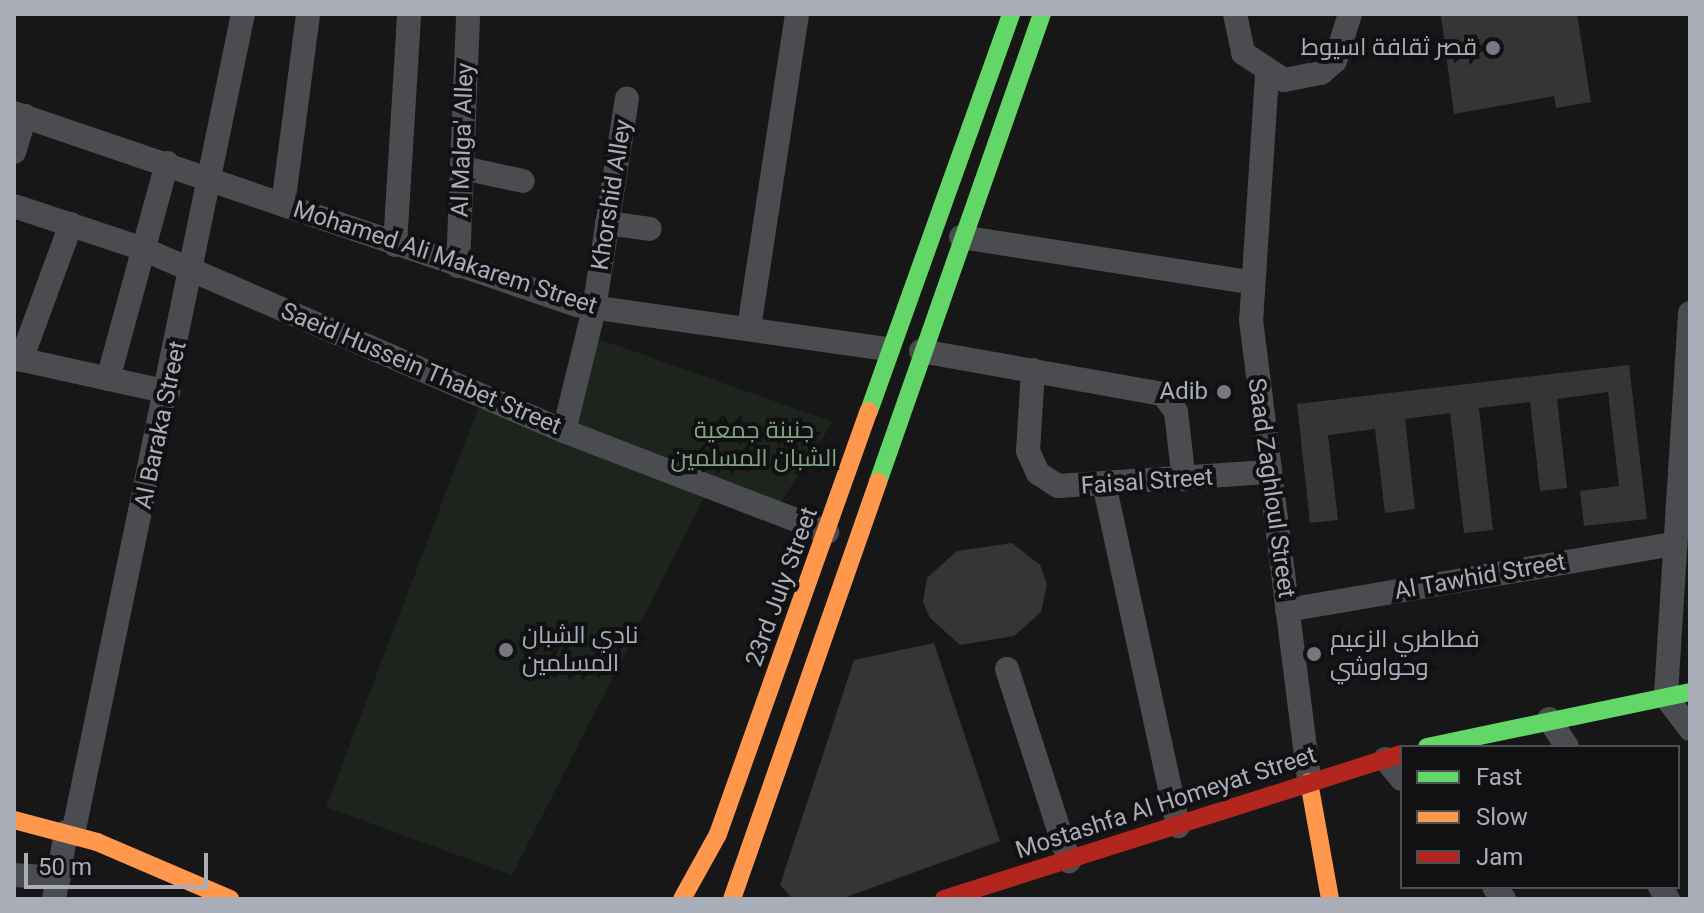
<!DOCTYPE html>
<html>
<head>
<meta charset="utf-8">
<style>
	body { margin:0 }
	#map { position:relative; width:1704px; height:913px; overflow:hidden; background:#171717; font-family:Roboto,Cairo,sans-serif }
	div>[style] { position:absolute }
	.green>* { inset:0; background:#1d241e }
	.building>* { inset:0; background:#353536 }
	.street>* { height:24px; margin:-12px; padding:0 12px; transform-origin:12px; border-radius:12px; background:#4b4c50 }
	.fast>* { height:18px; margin:-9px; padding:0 9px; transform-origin:9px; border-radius:9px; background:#63d668 }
	.slow>* { height:18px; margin:-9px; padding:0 9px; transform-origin:9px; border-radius:9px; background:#ff974d }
	.jam>* { height:18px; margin:-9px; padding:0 9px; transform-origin:9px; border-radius:9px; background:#b3261e }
	.dots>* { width:22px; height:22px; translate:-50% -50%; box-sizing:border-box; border:4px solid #111113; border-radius:50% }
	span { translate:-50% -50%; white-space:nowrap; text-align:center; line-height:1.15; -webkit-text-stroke:8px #111113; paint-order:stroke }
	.poi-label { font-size:24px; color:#a8adb8 }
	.right { translate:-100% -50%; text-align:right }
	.left { translate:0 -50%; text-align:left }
	.street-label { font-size:24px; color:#a8adb8 }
	.park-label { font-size:24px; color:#7fa381 }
	.frame { position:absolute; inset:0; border:16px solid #a8adb8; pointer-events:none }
	.legend { position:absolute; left:1400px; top:745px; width:280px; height:144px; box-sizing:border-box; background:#111113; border:2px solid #4d4f55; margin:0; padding:10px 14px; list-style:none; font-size:24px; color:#a8adb8 }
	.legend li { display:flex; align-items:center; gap:16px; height:40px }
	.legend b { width:40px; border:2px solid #4d4f55 }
	.scale { position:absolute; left:24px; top:853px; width:184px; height:36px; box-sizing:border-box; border:4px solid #a8adb8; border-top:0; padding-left:10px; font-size:24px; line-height:28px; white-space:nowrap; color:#a8adb8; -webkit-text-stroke:6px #111113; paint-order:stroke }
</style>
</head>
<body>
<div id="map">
	<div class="green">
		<div style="clip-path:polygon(593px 337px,833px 422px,778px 506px,571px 426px)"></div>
		<div style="clip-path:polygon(479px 406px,706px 494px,512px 875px,326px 807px)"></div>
	</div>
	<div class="building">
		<div style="clip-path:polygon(1577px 14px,1591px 102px,1556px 108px,1554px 96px,1454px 114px,1441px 16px)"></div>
		<div style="clip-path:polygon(1629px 365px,1647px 519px,1584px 526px,1580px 491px,1619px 486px,1608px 392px,1557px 399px,1567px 488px,1540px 491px,1530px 402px,1479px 408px,1493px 530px,1464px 533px,1450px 413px,1405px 419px,1415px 509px,1385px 513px,1375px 429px,1328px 435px,1338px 520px,1310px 523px,1297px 404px)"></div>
		<div style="clip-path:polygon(1012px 543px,1040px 565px,1047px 584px,1041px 612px,1014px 636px,960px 645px,930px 618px,923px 602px,927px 578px,957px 551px)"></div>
		<div style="clip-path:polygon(934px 643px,1000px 841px,841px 899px,793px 899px,780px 885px,854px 660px)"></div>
	</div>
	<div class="street">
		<div style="left:1235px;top:14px;width:40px;rotate:78deg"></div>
		<div style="left:1243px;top:53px;width:49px;rotate:33.4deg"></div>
		<div style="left:1284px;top:80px;width:38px;rotate:-11deg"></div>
		<div style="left:1321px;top:73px;width:18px;rotate:-41deg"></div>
		<div style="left:1335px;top:61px;width:49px;rotate:-72.3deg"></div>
		<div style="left:1267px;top:75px;width:246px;rotate:93.7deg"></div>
		<div style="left:1251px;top:320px;width:466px;rotate:82.8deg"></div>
		<div style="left:14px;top:113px;width:595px;rotate:18.83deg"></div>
		<div style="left:577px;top:305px;width:314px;rotate:8.1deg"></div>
		<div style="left:14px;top:152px;width:38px;rotate:-73deg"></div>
		<div style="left:463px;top:168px;width:61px;rotate:12.2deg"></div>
		<div style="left:283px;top:205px;width:193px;rotate:-82.5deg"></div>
		<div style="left:14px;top:206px;width:136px;rotate:18.4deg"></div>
		<div style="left:143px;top:249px;width:459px;rotate:23.4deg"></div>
		<div style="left:564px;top:431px;width:282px;rotate:21deg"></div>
		<div style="left:607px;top:223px;width:43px;rotate:7.9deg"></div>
		<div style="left:961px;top:237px;width:292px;rotate:8.9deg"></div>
		<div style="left:395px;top:245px;width:231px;rotate:-86.5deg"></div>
		<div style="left:458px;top:266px;width:252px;rotate:-87.7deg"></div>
		<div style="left:1690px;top:313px;width:385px;rotate:93.6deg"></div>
		<div style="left:1666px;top:697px;width:40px;rotate:53deg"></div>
		<div style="left:749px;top:328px;width:318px;rotate:-81.3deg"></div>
		<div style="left:921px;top:351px;width:246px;rotate:10.1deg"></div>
		<div style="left:1163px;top:394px;width:22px;rotate:54deg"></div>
		<div style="left:1176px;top:412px;width:68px;rotate:83.3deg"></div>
		<div style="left:14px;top:358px;width:158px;rotate:12.4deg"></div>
		<div style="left:21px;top:360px;width:145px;rotate:-69.8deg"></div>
		<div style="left:1033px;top:370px;width:81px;rotate:93.5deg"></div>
		<div style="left:1028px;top:451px;width:24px;rotate:66deg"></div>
		<div style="left:1038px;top:473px;width:24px;rotate:33deg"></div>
		<div style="left:1058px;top:486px;width:210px;rotate:-3.8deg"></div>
		<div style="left:108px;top:379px;width:224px;rotate:-74.7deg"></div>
		<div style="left:564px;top:431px;width:126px;rotate:-76.2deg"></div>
		<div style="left:594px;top:309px;width:213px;rotate:-81.1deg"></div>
		<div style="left:1105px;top:488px;width:346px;rotate:77.8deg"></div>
		<div style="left:1287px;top:610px;width:391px;rotate:-9.7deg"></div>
		<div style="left:1007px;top:669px;width:202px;rotate:72.1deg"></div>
		<div style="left:1549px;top:719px;width:33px;rotate:57deg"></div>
		<div style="left:1385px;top:759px;width:26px;rotate:50deg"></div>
		<div style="left:73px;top:834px;width:837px;rotate:-78.29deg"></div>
		<div style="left:14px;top:875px;width:45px;rotate:3.8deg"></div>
		<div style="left:1494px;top:887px;width:16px;rotate:50deg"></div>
		<div style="left:1660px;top:887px;width:14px;rotate:56deg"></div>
		<div style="left:54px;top:899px;width:68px;rotate:-79.8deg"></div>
	</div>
	<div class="fast">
		<div style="left:869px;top:411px;width:422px;rotate:-70.3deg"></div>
		<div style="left:878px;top:482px;width:496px;rotate:-70.7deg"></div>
		<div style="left:1427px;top:747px;width:269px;rotate:-11.8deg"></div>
	</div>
	<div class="slow">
		<div style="left:1309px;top:782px;width:119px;rotate:79.8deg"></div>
		<div style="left:14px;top:820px;width:86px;rotate:14.8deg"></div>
		<div style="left:97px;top:842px;width:145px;rotate:23.2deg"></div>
		<div style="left:682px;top:899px;width:74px;rotate:-61deg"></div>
		<div style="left:718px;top:834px;width:449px;rotate:-70.4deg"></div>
		<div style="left:732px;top:899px;width:442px;rotate:-70.7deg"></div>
	</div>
	<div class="jam">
		<div style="left:944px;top:899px;width:480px;rotate:-17.6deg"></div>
	</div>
	<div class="dots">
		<div style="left:1493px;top:48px;background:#757880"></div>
		<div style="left:1224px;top:392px;background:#757880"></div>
		<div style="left:506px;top:650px;background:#757880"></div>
		<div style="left:1314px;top:654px;background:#757880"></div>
	</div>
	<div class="poi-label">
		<span class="right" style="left:1477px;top:48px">قصر ثقافة اسيوط</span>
		<span class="right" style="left:1208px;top:392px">Adib</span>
		<span class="left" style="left:522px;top:650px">نادي الشبان<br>المسلمين</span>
		<span class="left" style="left:1330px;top:654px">فطاطري الزعيم<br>وحواوشي</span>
	</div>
	<div class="street-label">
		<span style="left:463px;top:140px;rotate:-88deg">Al Malga' Alley</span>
		<span style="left:612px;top:195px;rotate:-81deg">Khorshid Alley</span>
		<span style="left:445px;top:258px;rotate:18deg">Mohamed Ali Makarem Street</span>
		<span style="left:421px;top:369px;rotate:23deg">Saeid Hussein Thabet Street</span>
		<span style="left:161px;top:425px;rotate:-78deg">Al Baraka Street</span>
		<span style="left:1147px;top:482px;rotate:-4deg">Faisal Street</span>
		<span style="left:1271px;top:488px;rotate:82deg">Saad Zaghloul Street</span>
		<span style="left:1480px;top:577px;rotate:-10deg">Al Tawhid Street</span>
		<span style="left:782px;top:587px;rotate:-70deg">23rd July Street</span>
		<span style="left:1166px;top:803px;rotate:-18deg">Mostashfa Al Homeyat Street</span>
	</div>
	<div class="park-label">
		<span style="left:754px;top:445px">جنينة جمعية<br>الشبان المسلمين</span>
	</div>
	<div class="frame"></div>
	<ul class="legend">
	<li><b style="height:10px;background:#63d668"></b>Fast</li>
	<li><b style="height:10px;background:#ff974d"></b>Slow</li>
	<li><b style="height:10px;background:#b3261e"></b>Jam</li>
	</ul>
	<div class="scale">50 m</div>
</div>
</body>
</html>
